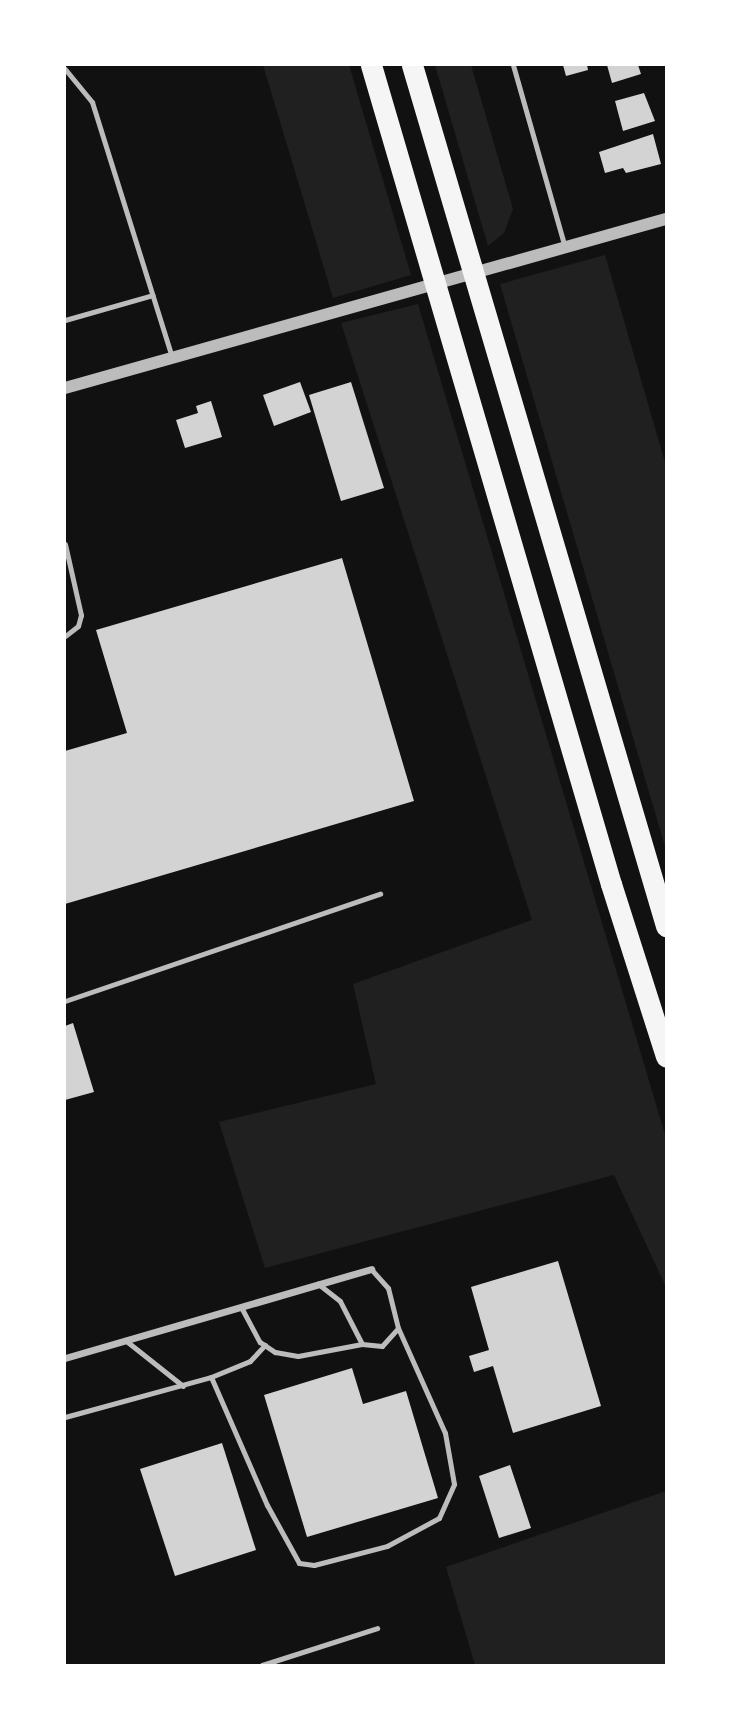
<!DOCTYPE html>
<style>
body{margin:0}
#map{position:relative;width:731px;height:1730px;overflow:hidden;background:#111;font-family:"Source Serif 4",serif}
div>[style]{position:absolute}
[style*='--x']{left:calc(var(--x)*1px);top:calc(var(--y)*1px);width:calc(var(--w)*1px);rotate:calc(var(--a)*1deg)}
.green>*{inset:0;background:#202020}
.building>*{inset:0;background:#d3d3d3}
.service>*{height:5px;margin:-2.5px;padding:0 2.5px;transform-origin:2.5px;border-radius:2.5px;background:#bcbcbc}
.minor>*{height:7px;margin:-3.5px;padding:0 3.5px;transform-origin:3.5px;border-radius:3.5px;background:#bcbcbc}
.tertiary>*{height:12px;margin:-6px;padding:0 6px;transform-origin:6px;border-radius:6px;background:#bcbcbc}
.motorway>*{height:21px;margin:-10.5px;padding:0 10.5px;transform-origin:10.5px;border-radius:10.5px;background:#f5f5f5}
span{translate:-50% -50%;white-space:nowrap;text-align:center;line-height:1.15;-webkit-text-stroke:7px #fff;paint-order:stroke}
.frame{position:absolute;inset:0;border:66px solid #fff;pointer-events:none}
</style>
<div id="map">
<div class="green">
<i style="clip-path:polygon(263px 65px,349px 65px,411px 275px,333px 298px)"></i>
<i style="clip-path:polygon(435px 65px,471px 65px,513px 209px,504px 233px,488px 246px)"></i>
<i style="clip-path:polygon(605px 255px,666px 466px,666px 850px,500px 284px)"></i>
<i style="clip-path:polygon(418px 304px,666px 1138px,666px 1287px,614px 1175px,265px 1268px,219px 1122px,376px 1084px,353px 984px,532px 920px,341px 323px)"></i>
<i style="clip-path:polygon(666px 1491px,666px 1665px,475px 1665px,446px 1567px)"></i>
</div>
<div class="building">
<i style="clip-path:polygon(563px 65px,587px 65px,588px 70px,566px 76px)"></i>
<i style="clip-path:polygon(607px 65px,638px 65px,641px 74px,612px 83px)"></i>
<i style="clip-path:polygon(644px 93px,655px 121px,623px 131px,615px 101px)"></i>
<i style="clip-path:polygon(653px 134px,661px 164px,626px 173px,623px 168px,605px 173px,599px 152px)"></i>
<i style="clip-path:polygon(300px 382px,311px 412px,274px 426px,263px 395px)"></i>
<i style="clip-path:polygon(351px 382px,384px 488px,341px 501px,309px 395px)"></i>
<i style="clip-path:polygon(211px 401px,222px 437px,185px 448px,176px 420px,198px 413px,196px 406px)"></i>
<i style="clip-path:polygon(342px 558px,414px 801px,65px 904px,65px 751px,127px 733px,96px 630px)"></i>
<i style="clip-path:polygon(73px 1023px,94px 1092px,65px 1100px,65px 1026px)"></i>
<i style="clip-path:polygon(558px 1261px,601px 1406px,513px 1433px,493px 1366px,474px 1372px,469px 1356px,489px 1350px,471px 1287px)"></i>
<i style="clip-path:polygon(352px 1368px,363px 1404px,406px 1391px,438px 1498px,307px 1537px,264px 1395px)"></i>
<i style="clip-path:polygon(222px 1443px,256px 1550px,175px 1576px,140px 1469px)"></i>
<i style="clip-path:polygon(510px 1465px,531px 1528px,499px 1538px,479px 1476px)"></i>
</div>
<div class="service">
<i style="--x:513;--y:65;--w:190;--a:74.1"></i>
<i style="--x:65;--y:69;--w:43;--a:50.7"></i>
<i style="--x:92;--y:102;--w:268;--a:72.6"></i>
<i style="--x:65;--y:320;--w:91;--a:-15.9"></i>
<i style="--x:65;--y:544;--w:73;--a:77.3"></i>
<i style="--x:81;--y:615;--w:11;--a:105"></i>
<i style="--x:78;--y:626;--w:16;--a:142"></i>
<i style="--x:65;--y:1001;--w:333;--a:-18.8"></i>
<i style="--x:241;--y:1307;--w:40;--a:62"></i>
<i style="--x:260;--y:1342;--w:18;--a:34"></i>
<i style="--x:275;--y:1352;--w:23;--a:10"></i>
<i style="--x:298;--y:1356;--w:65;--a:-10.6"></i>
<i style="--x:362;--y:1344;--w:48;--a:-117.1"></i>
<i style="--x:340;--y:1301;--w:28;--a:-142"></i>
<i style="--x:125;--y:1340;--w:74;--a:38.4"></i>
<i style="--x:362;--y:1344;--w:20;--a:6"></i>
<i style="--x:382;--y:1346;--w:24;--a:-48"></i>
<i style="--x:398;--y:1328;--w:41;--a:-104"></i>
<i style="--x:388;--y:1288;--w:25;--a:-132"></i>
<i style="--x:211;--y:1377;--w:140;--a:66.4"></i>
<i style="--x:267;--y:1505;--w:66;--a:61.1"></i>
<i style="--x:299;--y:1563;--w:15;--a:8"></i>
<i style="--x:314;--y:1565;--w:75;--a:-14.6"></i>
<i style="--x:387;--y:1546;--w:59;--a:-28.3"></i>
<i style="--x:439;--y:1518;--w:37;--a:-66"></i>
<i style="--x:454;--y:1484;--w:52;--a:-100"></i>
<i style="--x:445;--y:1433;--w:115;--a:-114.1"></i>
<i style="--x:65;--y:1417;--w:151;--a:-15.3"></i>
<i style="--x:211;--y:1377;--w:42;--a:-22.3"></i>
<i style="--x:250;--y:1361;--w:22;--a:-47"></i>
<i style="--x:262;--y:1665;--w:121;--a:-17.8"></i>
</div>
<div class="minor">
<i style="--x:65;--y:1358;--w:319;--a:-16.2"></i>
</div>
<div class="tertiary">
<i style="--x:65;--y:388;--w:624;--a:-15.71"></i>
</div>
<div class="motorway">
<i style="--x:371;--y:65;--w:853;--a:73.67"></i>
<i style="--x:611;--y:884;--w:181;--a:72.3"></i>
<i style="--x:412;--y:65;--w:898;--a:73.56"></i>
</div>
<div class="frame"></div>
</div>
